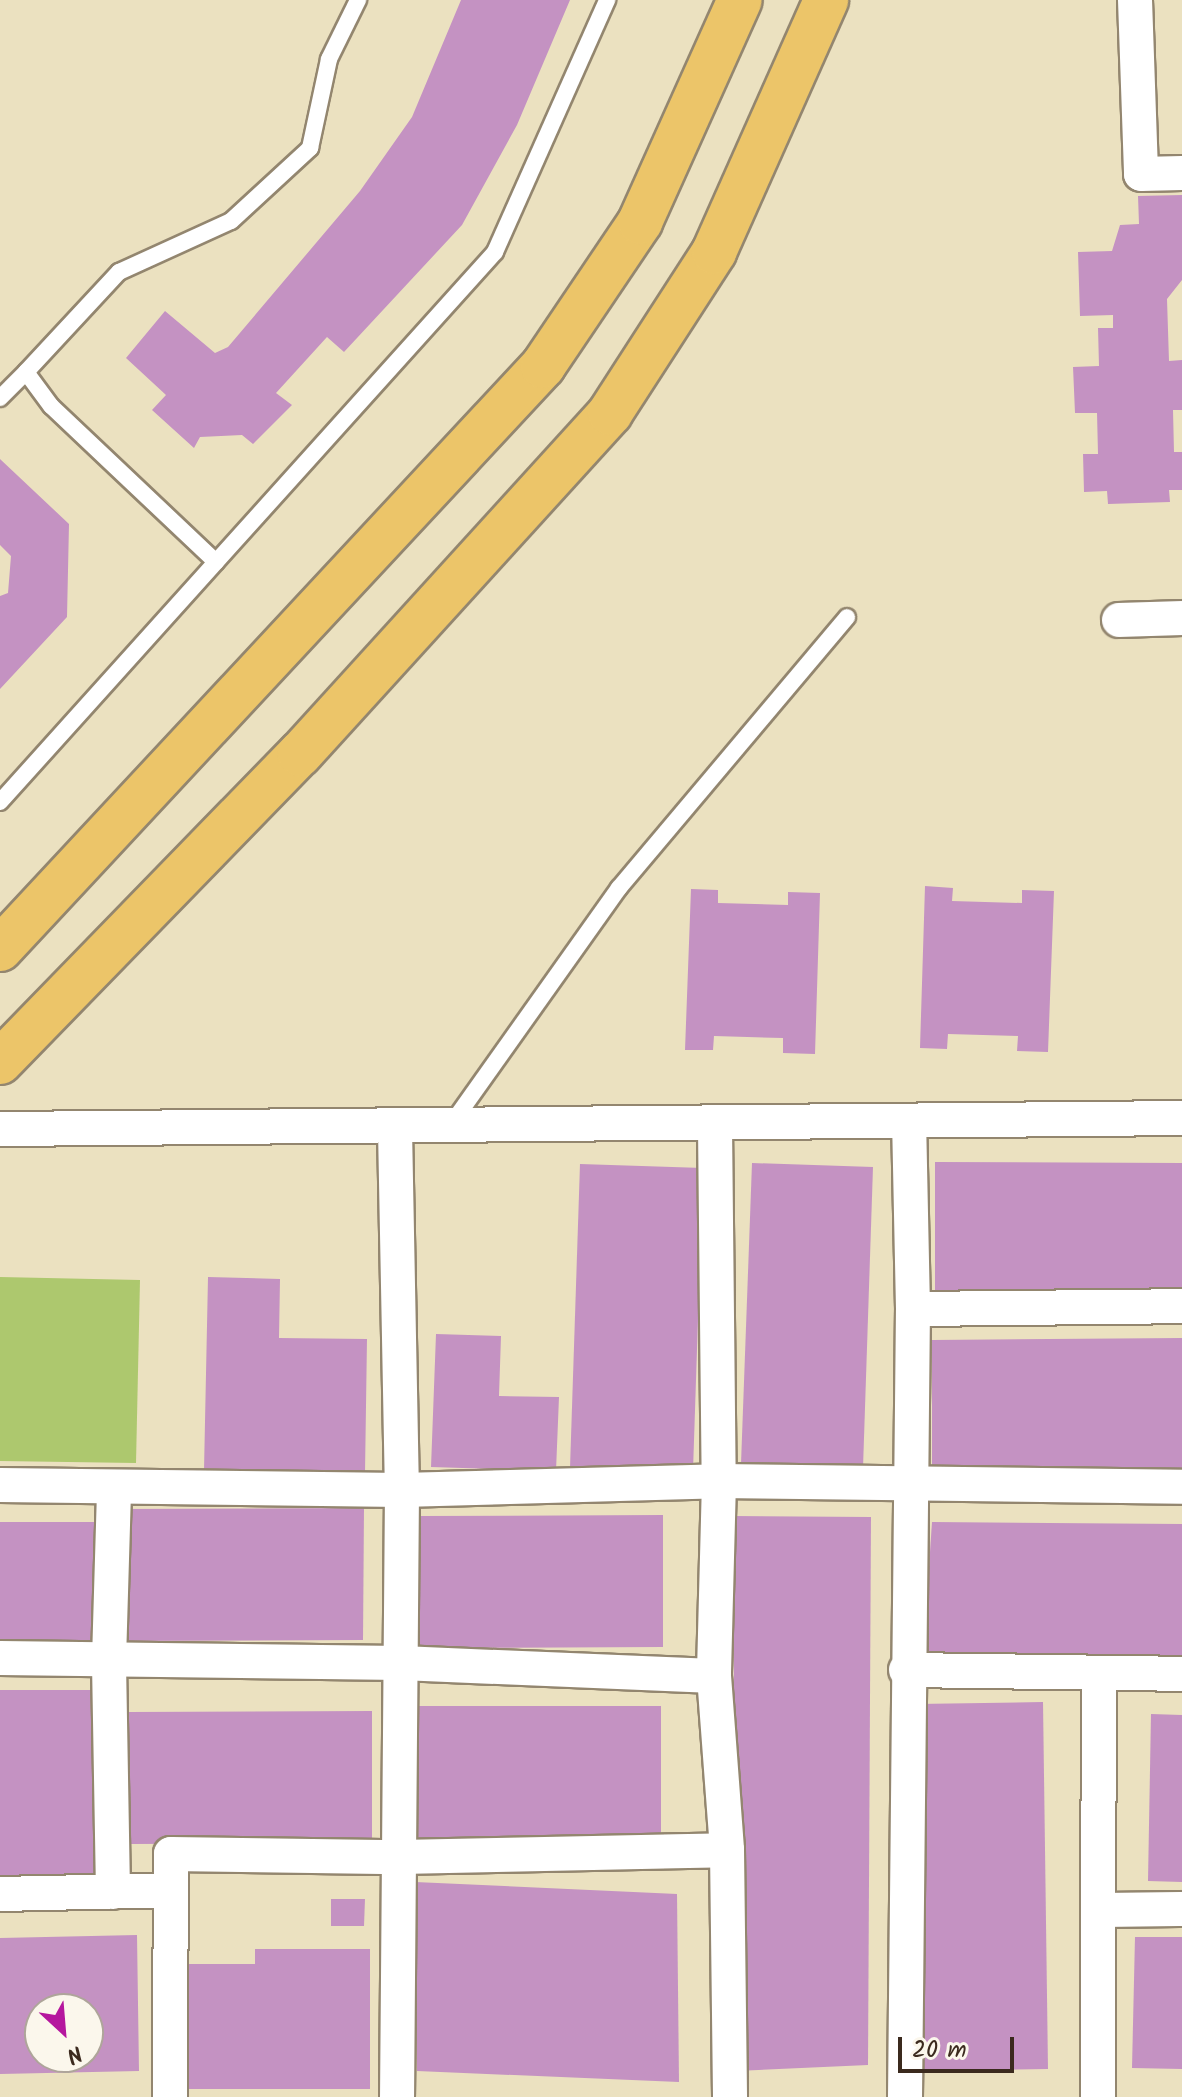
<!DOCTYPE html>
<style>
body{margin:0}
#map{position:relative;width:1182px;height:2097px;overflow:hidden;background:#ebe1c0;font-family:Kalam,sans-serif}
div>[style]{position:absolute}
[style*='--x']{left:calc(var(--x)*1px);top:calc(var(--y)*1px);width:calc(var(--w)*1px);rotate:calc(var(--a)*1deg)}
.green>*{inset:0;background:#adc86e}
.building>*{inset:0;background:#c492c2}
.roads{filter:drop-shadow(2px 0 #93866f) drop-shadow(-2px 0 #93866f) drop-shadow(0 2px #93866f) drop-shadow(0 -2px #93866f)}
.service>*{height:16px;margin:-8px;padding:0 8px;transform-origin:8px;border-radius:8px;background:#fff}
.minor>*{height:34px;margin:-17px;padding:0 17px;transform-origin:17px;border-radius:17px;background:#fff}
.trunk>*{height:44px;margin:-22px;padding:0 22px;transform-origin:22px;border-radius:22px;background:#ecc569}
span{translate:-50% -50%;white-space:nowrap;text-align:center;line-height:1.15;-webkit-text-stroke:7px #fbf7ec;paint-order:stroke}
.north{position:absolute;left:24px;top:1993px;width:80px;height:80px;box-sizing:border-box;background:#fbf7ec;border:2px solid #aea59a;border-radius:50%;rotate:154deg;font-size:22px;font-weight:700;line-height:32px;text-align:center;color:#3b2a1e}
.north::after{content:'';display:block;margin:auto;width:28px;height:36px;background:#b5179e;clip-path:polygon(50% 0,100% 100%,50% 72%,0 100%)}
.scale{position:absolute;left:898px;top:2037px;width:116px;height:36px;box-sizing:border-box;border:4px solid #3b2a1e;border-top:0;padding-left:10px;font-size:24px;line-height:28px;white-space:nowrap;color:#3b2a1e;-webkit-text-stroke:6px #fbf7ec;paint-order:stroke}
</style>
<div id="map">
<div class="green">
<i style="clip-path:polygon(0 1277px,140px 1280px,136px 1463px,0 1461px)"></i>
</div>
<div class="building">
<i style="clip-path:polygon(461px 0,570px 0,517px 125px,462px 225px,344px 352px,327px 337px,276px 393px,292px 405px,253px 444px,242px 435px,200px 437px,194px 448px,152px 410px,166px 395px,126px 358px,165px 311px,215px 353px,228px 347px,360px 191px,412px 117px)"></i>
<i style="clip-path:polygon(1182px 195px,1182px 280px,1167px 299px,1169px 361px,1182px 360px,1182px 410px,1173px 410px,1174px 452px,1182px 452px,1182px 490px,1169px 490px,1170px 502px,1108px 504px,1107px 491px,1084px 492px,1083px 454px,1098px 454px,1097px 413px,1075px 413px,1073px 367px,1099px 366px,1098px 328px,1113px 328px,1113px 315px,1080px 316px,1078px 252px,1112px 251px,1120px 225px,1139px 224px,1138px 196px)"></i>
<i style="clip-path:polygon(0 459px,69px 524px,67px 617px,0 689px,0 596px,8px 593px,11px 556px,0 545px)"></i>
<i style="clip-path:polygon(925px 886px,953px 888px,952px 901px,1022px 903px,1022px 890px,1054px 891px,1048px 1052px,1017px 1051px,1018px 1036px,948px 1034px,947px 1049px,920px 1048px)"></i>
<i style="clip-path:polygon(691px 889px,718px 890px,718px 903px,788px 905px,788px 892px,820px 893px,815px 1054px,783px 1053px,783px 1038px,714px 1036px,713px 1050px,685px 1050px)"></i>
<i style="clip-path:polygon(935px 1162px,1182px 1163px,1182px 1293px,935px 1293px)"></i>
<i style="clip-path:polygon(752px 1163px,873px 1167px,863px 1468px,741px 1464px)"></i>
<i style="clip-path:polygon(580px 1164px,703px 1168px,693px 1471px,570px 1468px)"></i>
<i style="clip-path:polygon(208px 1277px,280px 1279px,279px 1338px,367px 1339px,365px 1473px,204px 1470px)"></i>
<i style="clip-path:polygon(436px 1334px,501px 1336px,499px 1396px,559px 1397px,556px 1471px,431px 1467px)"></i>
<i style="clip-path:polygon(1182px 1338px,1182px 1472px,932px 1474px,932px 1340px)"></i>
<i style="clip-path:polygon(364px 1508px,363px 1640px,120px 1641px,121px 1509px)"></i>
<i style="clip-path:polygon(663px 1515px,663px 1647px,420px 1648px,420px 1516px)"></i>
<i style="clip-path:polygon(733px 1516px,871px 1517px,868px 2065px,736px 2071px)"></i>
<i style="clip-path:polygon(0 1522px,105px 1522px,104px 1642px,0 1642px)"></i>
<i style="clip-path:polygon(932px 1522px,1182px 1524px,1182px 1657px,923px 1656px)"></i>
<i style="clip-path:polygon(0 1690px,100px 1690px,99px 1886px,0 1887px)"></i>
<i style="clip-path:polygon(1043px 1702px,1048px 2069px,921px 2071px,916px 1704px)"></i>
<i style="clip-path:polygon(419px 1706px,661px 1706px,661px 1838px,418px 1838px)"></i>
<i style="clip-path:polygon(372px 1711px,372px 1843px,129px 1844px,129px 1712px)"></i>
<i style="clip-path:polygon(1151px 1714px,1182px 1715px,1182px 1882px,1148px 1881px)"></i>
<i style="clip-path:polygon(415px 1882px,677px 1894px,679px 2082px,417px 2071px)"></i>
<i style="clip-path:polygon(331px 1899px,365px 1899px,364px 1926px,331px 1926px)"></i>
<i style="clip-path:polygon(evenodd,137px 1935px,139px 2071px,0 2074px,0 1938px,137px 1935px,40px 2009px,88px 2009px,88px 2057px,40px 2057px,40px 2009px)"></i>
<i style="clip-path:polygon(1135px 1937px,1182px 1937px,1182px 2069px,1132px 2068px)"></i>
<i style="clip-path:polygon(255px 1949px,370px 1949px,370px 2089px,187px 2089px,187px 1964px,255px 1964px)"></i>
</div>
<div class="roads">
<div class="service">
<i style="--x:0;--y:398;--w:37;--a:-45"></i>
<i style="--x:216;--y:562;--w:227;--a:-136.6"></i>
<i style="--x:51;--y:406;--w:42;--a:-126.3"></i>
<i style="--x:26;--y:372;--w:137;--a:-47.1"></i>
<i style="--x:119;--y:272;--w:123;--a:-24.5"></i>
<i style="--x:231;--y:221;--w:108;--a:-42.7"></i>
<i style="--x:310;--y:148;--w:91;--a:-77.9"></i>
<i style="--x:329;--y:59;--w:66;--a:-63.8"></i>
<i style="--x:0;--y:802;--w:740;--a:-48.01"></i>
<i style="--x:495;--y:252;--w:276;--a:-66"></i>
<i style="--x:452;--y:1123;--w:288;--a:-54.6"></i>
<i style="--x:619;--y:888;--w:354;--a:-49.9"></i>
</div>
<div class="minor">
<i style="--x:1135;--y:0;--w:174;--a:88"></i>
<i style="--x:1141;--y:174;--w:41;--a:-1.4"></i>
<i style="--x:1119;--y:620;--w:63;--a:-1.8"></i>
<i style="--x:715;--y:1126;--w:355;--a:89.4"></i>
<i style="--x:719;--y:1481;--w:195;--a:91.5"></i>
<i style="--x:714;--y:1676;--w:174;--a:85.7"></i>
<i style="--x:727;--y:1850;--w:247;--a:89.3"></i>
<i style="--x:0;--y:1129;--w:1182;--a:-0.53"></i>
<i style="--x:395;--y:1129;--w:361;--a:88.9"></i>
<i style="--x:402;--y:1490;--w:607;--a:90.47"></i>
<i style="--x:913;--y:1309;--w:269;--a:-0.6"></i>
<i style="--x:0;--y:1485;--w:402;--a:0.7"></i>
<i style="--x:402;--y:1490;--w:317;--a:-1.6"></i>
<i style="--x:719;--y:1481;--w:463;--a:0.7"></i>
<i style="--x:0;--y:1658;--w:401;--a:0.7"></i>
<i style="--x:401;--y:1663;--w:313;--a:2.4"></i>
<i style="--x:906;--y:1670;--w:276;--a:0.8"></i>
<i style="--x:113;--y:1892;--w:232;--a:-91"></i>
<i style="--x:109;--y:1660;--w:173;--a:-88.3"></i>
<i style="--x:0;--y:1894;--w:171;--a:-1.3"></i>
<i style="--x:1100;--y:1910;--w:82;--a:-0.7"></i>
<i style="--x:170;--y:2097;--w:243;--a:-89.8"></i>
<i style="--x:171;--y:1854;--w:229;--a:0.8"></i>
<i style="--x:400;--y:1857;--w:327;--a:-1.2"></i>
<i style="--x:905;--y:2097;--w:788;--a:-89.42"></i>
<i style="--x:913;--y:1309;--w:186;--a:-91.2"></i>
<i style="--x:1098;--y:2097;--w:422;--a:-89.9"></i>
</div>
<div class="trunk">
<i style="--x:0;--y:949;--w:797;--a:-47.03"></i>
<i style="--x:543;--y:366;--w:174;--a:-56"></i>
<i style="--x:640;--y:222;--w:243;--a:-65.8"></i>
<i style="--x:0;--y:1062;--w:430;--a:-45.8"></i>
<i style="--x:300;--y:754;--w:461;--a:-47.7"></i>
<i style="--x:610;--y:413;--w:192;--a:-57.1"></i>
<i style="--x:714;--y:252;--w:276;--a:-66"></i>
</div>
</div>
<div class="north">N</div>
<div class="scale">20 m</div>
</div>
